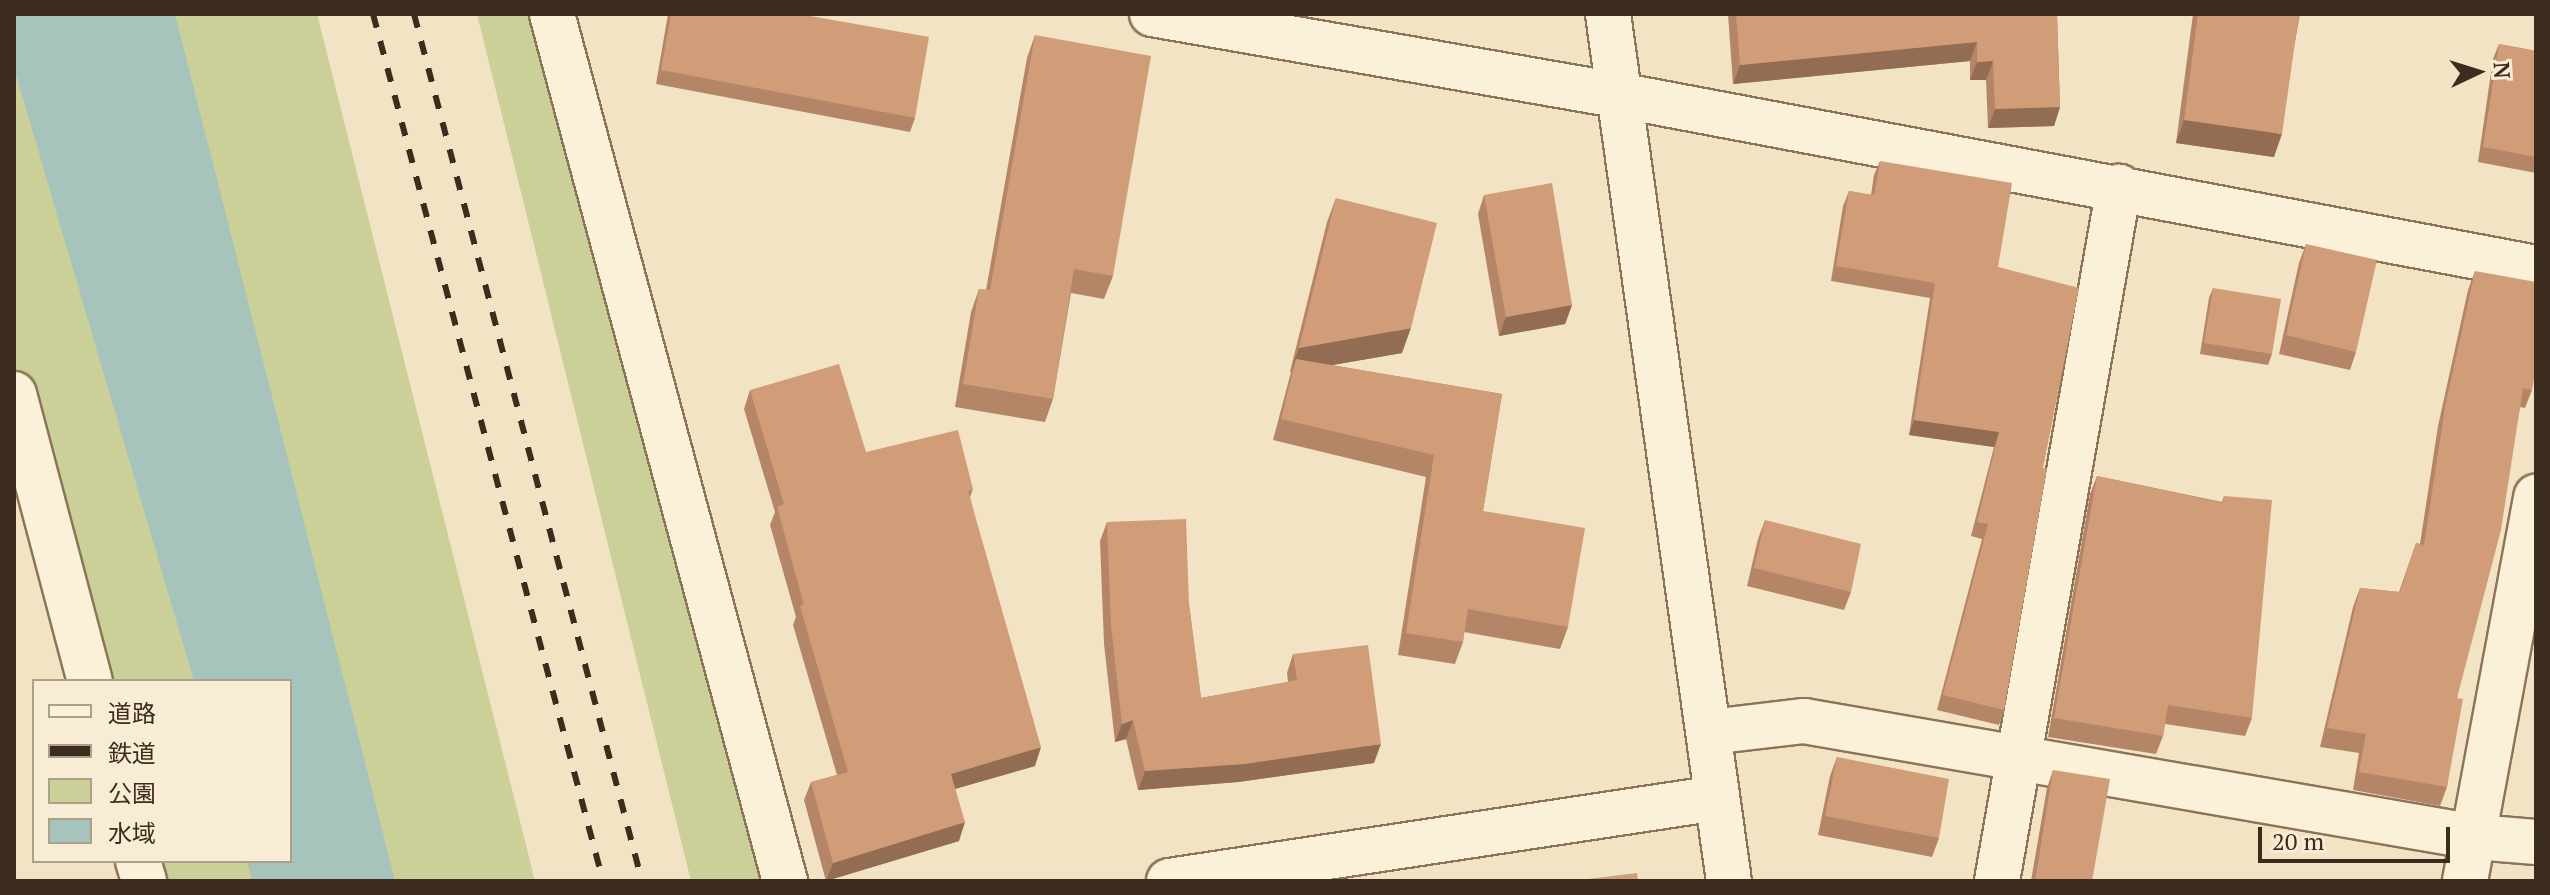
<!DOCTYPE html>
<meta charset="utf-8">
<style>
body{margin:0}
#map{position:relative;width:2550px;height:895px;overflow:hidden;background:#f1e3c4;font-family:"PT Serif","Noto Sans JP",serif}
div>[style]{position:absolute}
[style*='--x']{left:calc(var(--x)*1px);top:calc(var(--y)*1px);width:calc(var(--w)*1px);rotate:calc(var(--a)*1deg)}
.green>*{inset:0;background:#cad097}
.water>*{inset:0;background:#a6c4bb}
.roads{filter:drop-shadow(2px 0 #8d7459) drop-shadow(-2px 0 #8d7459) drop-shadow(0 2px #8d7459) drop-shadow(0 -2px #8d7459)}
.minor>*{height:44px;margin:-22px;padding:0 22px;transform-origin:22px;border-radius:22px;background:#fbf0d8}
.tertiary>*{height:44px;margin:-22px;padding:0 22px;transform-origin:22px;border-radius:22px;background:#fbf0d8}
.rail>*{height:6px;margin-top:-3px;transform-origin:0;background:repeating-linear-gradient(90deg,#3c2c1e 0 14px,transparent 0 28px)}
.wall>*{inset:0;background:#b48667}
.shaded-wall>*{inset:0;background:#926d54}
.building>*{inset:0;background:#d19c78}
span{translate:-50% -50%;white-space:nowrap;text-align:center;line-height:1.15;-webkit-text-stroke:7px #f8edd4;paint-order:stroke}
.frame{position:absolute;inset:0;border:16px solid #3c2c1e;pointer-events:none}
.legend{position:absolute;left:32px;top:679px;width:260px;height:184px;box-sizing:border-box;background:#f8edd4;border:2px solid #ada08b;margin:0;padding:10px 14px;list-style:none;font-size:24px;color:#3c2c1e}
.legend li{display:flex;align-items:center;gap:16px;height:40px}
.legend b{width:40px;border:2px solid #ada08b}
.north{position:absolute;left:2438px;top:32px;width:80px;height:80px;-webkit-text-stroke:6px #f8edd4;paint-order:stroke;rotate:86deg;font-size:22px;font-weight:700;line-height:32px;text-align:center;color:#3c2c1e}
.north::after{content:'';display:block;margin:auto;width:28px;height:36px;background:#3c2c1e;clip-path:polygon(50% 0,100% 100%,50% 72%,0 100%)}
.scale{position:absolute;left:2258px;top:827px;width:192px;height:36px;box-sizing:border-box;border:4px solid #3c2c1e;border-top:0;padding-left:10px;font-size:24px;line-height:28px;white-space:nowrap;color:#3c2c1e;-webkit-text-stroke:6px #f8edd4;paint-order:stroke}
</style>
<div id="map">
<div class="green">
<i style="clip-path:polygon(14px 14px,317px 14px,535px 881px,143px 881px,138px 861px,290px 861px,290px 681px,90px 681px,14px 394px)"></i>
<i style="clip-path:polygon(477px 14px,550px 14px,764px 881px,691px 881px)"></i>
</div>
<div class="water">
<i style="clip-path:polygon(14px 14px,175px 14px,395px 881px,252px 881px,247px 861px,290px 861px,290px 681px,194px 681px,14px 68px)"></i>
</div>
<div class="roads">
<div class="minor">
<i style="--x:552;--y:14;--w:898;--a:74.96"></i>
<i style="--x:1152;--y:14;--w:473;--a:9.9"></i>
<i style="--x:1618;--y:95;--w:934;--a:10.67"></i>
<i style="--x:14;--y:394;--w:297;--a:75.2"></i>
<i style="--x:1710;--y:732;--w:95;--a:-6.7"></i>
<i style="--x:1804;--y:721;--w:681;--a:9.81"></i>
<i style="--x:2475;--y:837;--w:61;--a:4.7"></i>
<i style="--x:138;--y:861;--w:21;--a:73"></i>
<i style="--x:1997;--y:881;--w:705;--a:-80.03"></i>
<i style="--x:2465;--y:881;--w:391;--a:-79.5"></i>
</div>
<div class="tertiary">
<i style="--x:1608;--y:14;--w:875;--a:82.06"></i>
<i style="--x:1169;--y:881;--w:554;--a:-8.61"></i>
</div>
</div>
<div class="rail">
<i style="--x:373;--y:14;--w:897;--a:75.14"></i>
<i style="--x:414;--y:14;--w:896;--a:75.27"></i>
</div>
<div class="wall">
<i style="clip-path:polygon(668px 14px,799px 14px,915px 118px,910px 132px,656px 84px)"></i>
<i style="clip-path:polygon(1728px 14px,2057px 14px,2060px 107px,2054px 126px,1988px 128px,1986px 80px,1970px 80px,1970px 61px,1733px 84px)"></i>
<i style="clip-path:polygon(2193px 14px,2300px 14px,2274px 157px,2176px 143px)"></i>
<i style="clip-path:polygon(1035px 35px,1113px 276px,1104px 299px,1071px 293px,1053px 399px,1045px 422px,955px 407px,971px 312px,979px 289px,986px 290px,1027px 58px)"></i>
<i style="clip-path:polygon(2499px 44px,2536px 51px,2536px 173px,2478px 162px,2493px 59px)"></i>
<i style="clip-path:polygon(1880px 161px,1998px 267px,2043px 468px,2004px 710px,1999px 725px,1937px 710px,1982px 539px,1971px 536px,1994px 447px,1909px 435px,1930px 298px,1831px 281px,1843px 206px,1849px 191px,1871px 195px,1874px 175px)"></i>
<i style="clip-path:polygon(1484px 195px,1572px 305px,1565px 324px,1499px 336px,1478px 214px)"></i>
<i style="clip-path:polygon(1336px 198px,1402px 353px,1331px 365px,1502px 394px,1483px 511px,1568px 627px,1560px 649px,1464px 632px,1463px 642px,1455px 664px,1398px 655px,1426px 477px,1273px 440px,1291px 372px,1290px 372px,1327px 222px)"></i>
<i style="clip-path:polygon(2306px 244px,2356px 352px,2350px 370px,2279px 354px,2299px 263px)"></i>
<i style="clip-path:polygon(2475px 271px,2532px 390px,2525px 408px,2520px 407px,2457px 698px,2447px 787px,2440px 806px,2353px 790px,2359px 753px,2320px 747px,2353px 607px,2360px 588px,2399px 592px,2416px 543px,2420px 544px,2438px 426px,2468px 290px)"></i>
<i style="clip-path:polygon(2213px 288px,2272px 354px,2268px 365px,2200px 354px,2209px 298px)"></i>
<i style="clip-path:polygon(750px 390px,866px 452px,973px 489px,970px 497px,1035px 766px,955px 789px,959px 841px,826px 881px,804px 800px,811px 782px,837px 775px,793px 625px,796px 617px,770px 525px,775px 512px,744px 409px)"></i>
<i style="clip-path:polygon(2097px 476px,2222px 502px,2224px 496px,2252px 718px,2245px 736px,2165px 724px,2163px 736px,2156px 754px,2048px 737px,2090px 494px)"></i>
<i style="clip-path:polygon(1765px 520px,1851px 592px,1844px 610px,1747px 586px,1758px 539px)"></i>
<i style="clip-path:polygon(1107px 522px,1189px 604px,1201px 698px,1288px 682px,1287px 673px,1293px 654px,1374px 763px,1238px 782px,1138px 790px,1126px 739px,1115px 742px,1104px 644px,1100px 541px)"></i>
<i style="clip-path:polygon(1837px 757px,1939px 838px,1932px 857px,1818px 835px,1830px 776px)"></i>
<i style="clip-path:polygon(2053px 770px,2092px 881px,2031px 881px,2047px 788px)"></i>
</div>
<div class="shaded-wall">
<i style="clip-path:polygon(1977px 42px,1970px 61px,1733px 84px,1740px 65px)"></i>
<i style="clip-path:polygon(1993px 61px,1986px 80px,1970px 80px,1977px 62px)"></i>
<i style="clip-path:polygon(2060px 107px,2054px 126px,1988px 128px,1995px 109px)"></i>
<i style="clip-path:polygon(2184px 120px,2282px 134px,2274px 157px,2176px 143px)"></i>
<i style="clip-path:polygon(1572px 305px,1565px 324px,1499px 336px,1506px 317px)"></i>
<i style="clip-path:polygon(1411px 328px,1402px 353px,1293px 372px,1296px 359px,1290px 372px,1299px 348px)"></i>
<i style="clip-path:polygon(1914px 420px,1999px 432px,1994px 447px,1909px 435px)"></i>
<i style="clip-path:polygon(1133px 720px,1126px 739px,1115px 742px,1122px 724px)"></i>
<i style="clip-path:polygon(1381px 744px,1374px 763px,1238px 782px,1138px 790px,1145px 771px)"></i>
<i style="clip-path:polygon(1041px 747px,1035px 766px,944px 792px,951px 774px)"></i>
<i style="clip-path:polygon(965px 822px,959px 841px,826px 881px,833px 863px)"></i>
</div>
<div class="building">
<i style="clip-path:polygon(671px 14px,799px 14px,929px 37px,915px 118px,661px 70px)"></i>
<i style="clip-path:polygon(1736px 14px,2057px 14px,2060px 107px,1995px 109px,1993px 61px,1977px 62px,1977px 42px,1740px 65px)"></i>
<i style="clip-path:polygon(2198px 14px,2299px 14px,2282px 134px,2184px 120px)"></i>
<i style="clip-path:polygon(1035px 35px,1151px 56px,1113px 276px,1074px 269px,1053px 399px,963px 384px,979px 289px,990px 290px)"></i>
<i style="clip-path:polygon(2499px 44px,2536px 51px,2536px 157px,2483px 147px)"></i>
<i style="clip-path:polygon(1880px 161px,2012px 183px,1998px 267px,2079px 288px,2043px 468px,2047px 469px,2004px 710px,1943px 695px,1988px 524px,1977px 522px,1999px 432px,1914px 420px,1935px 283px,1836px 266px,1849px 191px,1874px 195px)"></i>
<i style="clip-path:polygon(1552px 183px,1572px 305px,1506px 317px,1484px 195px)"></i>
<i style="clip-path:polygon(1336px 198px,1437px 223px,1411px 328px,1299px 348px)"></i>
<i style="clip-path:polygon(2306px 244px,2377px 260px,2356px 352px,2286px 335px)"></i>
<i style="clip-path:polygon(2475px 271px,2536px 282px,2536px 368px,2532px 390px,2523px 388px,2501px 530px,2457px 698px,2463px 699px,2447px 787px,2359px 772px,2366px 734px,2327px 728px,2360px 588px,2400px 592px,2416px 543px,2424px 545px,2445px 407px)"></i>
<i style="clip-path:polygon(2213px 288px,2281px 299px,2272px 354px,2204px 343px)"></i>
<i style="clip-path:polygon(1296px 359px,1502px 394px,1483px 511px,1585px 528px,1568px 627px,1468px 609px,1463px 642px,1406px 633px,1434px 455px,1281px 419px)"></i>
<i style="clip-path:polygon(839px 364px,866px 452px,958px 430px,973px 489px,968px 491px,1041px 747px,951px 774px,965px 822px,833px 863px,811px 782px,848px 772px,800px 606px,804px 605px,777px 507px,784px 504px,750px 390px)"></i>
<i style="clip-path:polygon(2097px 476px,2223px 503px,2224px 496px,2272px 500px,2252px 718px,2168px 705px,2163px 736px,2054px 718px)"></i>
<i style="clip-path:polygon(1186px 519px,1189px 604px,1201px 698px,1297px 680px,1293px 654px,1368px 645px,1381px 744px,1245px 764px,1145px 771px,1133px 720px,1122px 724px,1111px 625px,1107px 522px)"></i>
<i style="clip-path:polygon(1765px 520px,1861px 544px,1851px 592px,1754px 568px)"></i>
<i style="clip-path:polygon(1837px 757px,1949px 779px,1939px 838px,1825px 816px)"></i>
<i style="clip-path:polygon(2053px 770px,2110px 779px,2092px 881px,2035px 881px)"></i>
<i style="clip-path:polygon(1637px 873px,1638px 881px,1580px 881px,1580px 880px)"></i>
</div>
<div class="frame"></div>
<ul class="legend">
<li><b style="height:10px;background:#fbf0d8"></b>道路</li>
<li><b style="height:10px;background:#3c2c1e"></b>鉄道</li>
<li><b style="height:22px;background:#cad097"></b>公園</li>
<li><b style="height:22px;background:#a6c4bb"></b>水域</li>
</ul>
<div class="north">N</div>
<div class="scale">20 m</div>
</div>
